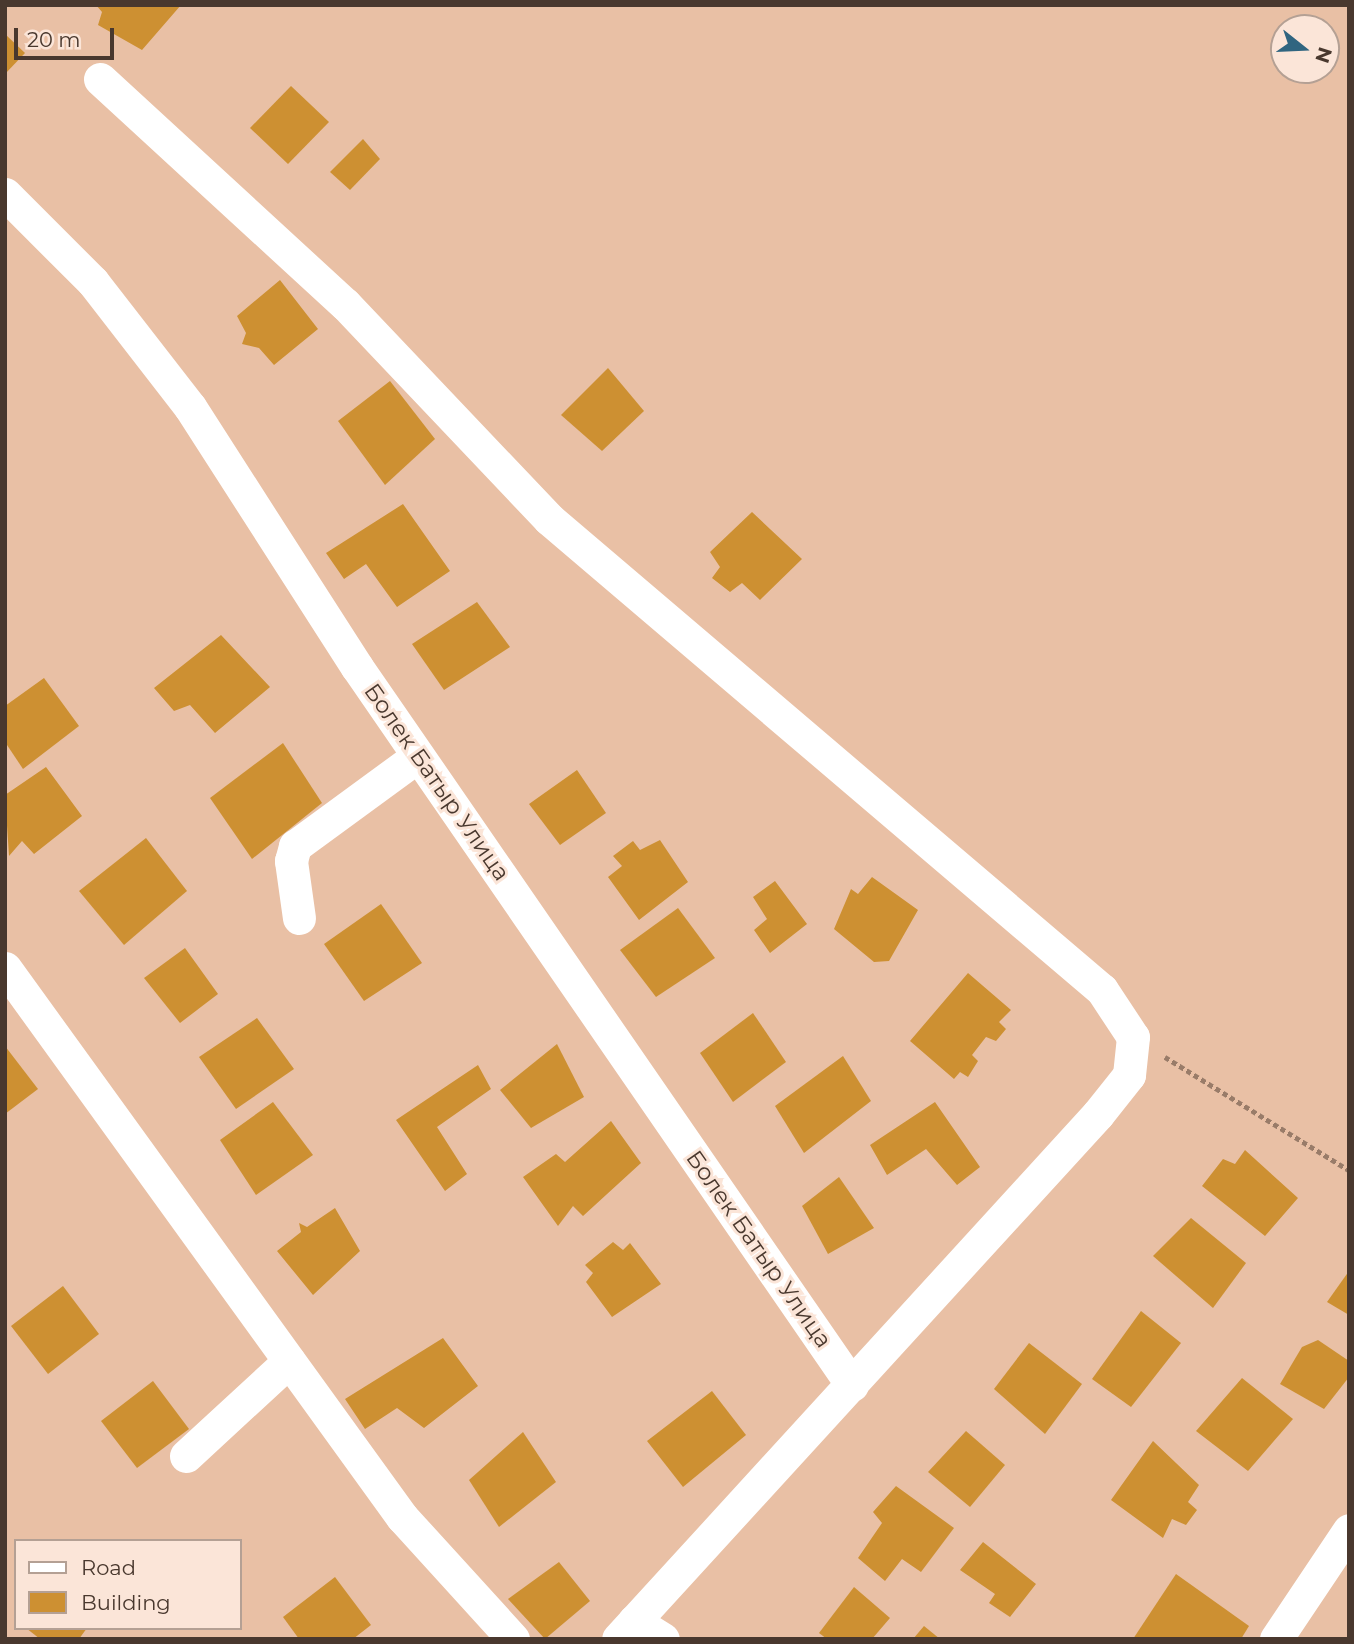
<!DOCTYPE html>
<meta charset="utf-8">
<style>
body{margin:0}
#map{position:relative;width:1354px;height:1644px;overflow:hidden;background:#e9c0a5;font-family:Montserrat,sans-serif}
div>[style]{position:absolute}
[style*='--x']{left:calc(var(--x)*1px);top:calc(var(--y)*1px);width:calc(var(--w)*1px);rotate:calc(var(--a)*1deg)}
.building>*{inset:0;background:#cd9032}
.path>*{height:4.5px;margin-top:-2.25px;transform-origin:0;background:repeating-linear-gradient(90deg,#997c69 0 5px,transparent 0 8.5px)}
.minor>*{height:33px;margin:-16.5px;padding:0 16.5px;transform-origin:16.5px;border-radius:16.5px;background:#fff}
span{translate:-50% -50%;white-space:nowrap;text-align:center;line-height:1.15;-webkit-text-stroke:6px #fbe5d8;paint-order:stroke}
.street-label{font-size:23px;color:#49382e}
.frame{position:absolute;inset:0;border:7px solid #49382e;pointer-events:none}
.legend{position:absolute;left:14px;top:1539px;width:228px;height:91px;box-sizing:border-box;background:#fbe5d8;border:2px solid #b4a094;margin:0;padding:9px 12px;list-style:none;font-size:21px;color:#49382e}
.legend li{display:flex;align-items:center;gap:14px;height:35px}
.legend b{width:35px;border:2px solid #b4a094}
.north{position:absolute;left:1270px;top:14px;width:70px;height:70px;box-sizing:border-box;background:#fbe5d8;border:2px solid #b4a094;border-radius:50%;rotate:108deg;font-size:19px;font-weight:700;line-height:28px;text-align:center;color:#49382e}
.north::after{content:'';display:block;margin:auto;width:24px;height:32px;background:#306580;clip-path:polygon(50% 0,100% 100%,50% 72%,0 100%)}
.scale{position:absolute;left:14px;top:28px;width:100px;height:32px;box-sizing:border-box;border:4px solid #49382e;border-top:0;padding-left:9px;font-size:21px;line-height:24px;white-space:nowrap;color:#49382e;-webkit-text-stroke:5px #fbe5d8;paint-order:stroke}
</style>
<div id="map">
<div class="building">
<i style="clip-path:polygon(96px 5px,181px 5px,142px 50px,98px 25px,102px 12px)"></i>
<i style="clip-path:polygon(5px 34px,25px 53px,5px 74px)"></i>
<i style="clip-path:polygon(291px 86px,329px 122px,288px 164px,250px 128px)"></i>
<i style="clip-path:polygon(363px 139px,380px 159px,350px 190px,330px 172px)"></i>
<i style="clip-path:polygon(280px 280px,318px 329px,274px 365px,259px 348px,242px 344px,246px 333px,237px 316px)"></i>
<i style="clip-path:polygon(608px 368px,644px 411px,602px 451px,561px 415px)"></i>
<i style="clip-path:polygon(390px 381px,435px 439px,385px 485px,338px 421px)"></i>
<i style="clip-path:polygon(403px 504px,450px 571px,397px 607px,366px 564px,344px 579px,326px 553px)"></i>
<i style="clip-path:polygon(752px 512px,802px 559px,760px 600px,742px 583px,730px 592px,712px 578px,720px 567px,710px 552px)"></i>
<i style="clip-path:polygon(477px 602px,510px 647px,444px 690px,412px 644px)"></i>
<i style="clip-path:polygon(221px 635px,270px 687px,215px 733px,190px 705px,174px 711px,154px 688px)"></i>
<i style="clip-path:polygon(44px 678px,79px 726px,23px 769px,5px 742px,5px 706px)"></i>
<i style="clip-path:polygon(283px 743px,322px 803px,252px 859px,210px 798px)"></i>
<i style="clip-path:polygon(46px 767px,82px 816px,34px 854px,22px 841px,9px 856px,5px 795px)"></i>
<i style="clip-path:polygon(577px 770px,606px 813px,560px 845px,529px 804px)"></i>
<i style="clip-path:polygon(146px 838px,187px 891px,124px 945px,79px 891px)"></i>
<i style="clip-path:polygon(660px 840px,688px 882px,639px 920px,608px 877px,622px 866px,613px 856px,633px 841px,640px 850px)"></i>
<i style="clip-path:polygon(872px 877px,918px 910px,889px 961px,874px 962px,834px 929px,851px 889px,858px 894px)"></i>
<i style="clip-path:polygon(775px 881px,807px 924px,770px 953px,754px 930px,767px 919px,753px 897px)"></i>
<i style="clip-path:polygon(381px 904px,422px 963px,364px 1001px,324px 944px)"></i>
<i style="clip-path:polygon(678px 908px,715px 958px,656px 997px,620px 950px)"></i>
<i style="clip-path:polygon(185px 948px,218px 994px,180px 1023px,144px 978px)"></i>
<i style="clip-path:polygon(968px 973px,1011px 1010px,999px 1022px,1006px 1029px,996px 1041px,986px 1037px,972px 1055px,978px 1061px,968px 1077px,960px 1072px,954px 1079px,910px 1041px)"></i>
<i style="clip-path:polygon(753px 1013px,786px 1062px,733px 1102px,700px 1053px)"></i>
<i style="clip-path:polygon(257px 1018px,294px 1069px,236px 1109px,199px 1057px)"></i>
<i style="clip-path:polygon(557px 1044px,584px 1097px,531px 1128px,500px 1090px)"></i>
<i style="clip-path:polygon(5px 1046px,38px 1089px,5px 1114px)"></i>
<i style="clip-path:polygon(843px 1056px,871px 1101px,804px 1153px,775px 1106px)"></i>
<i style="clip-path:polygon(478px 1065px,491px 1089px,437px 1127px,467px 1174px,445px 1191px,396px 1120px)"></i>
<i style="clip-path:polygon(273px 1102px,313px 1155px,256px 1195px,220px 1140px)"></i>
<i style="clip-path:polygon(935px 1102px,980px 1167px,957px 1185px,926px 1149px,887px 1175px,870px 1145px)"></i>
<i style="clip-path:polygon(611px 1121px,641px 1163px,583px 1216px,573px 1206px,558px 1226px,523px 1177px,556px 1154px,565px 1162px)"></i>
<i style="clip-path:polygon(1245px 1150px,1298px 1198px,1265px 1236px,1202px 1186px,1223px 1159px,1235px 1164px)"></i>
<i style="clip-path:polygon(839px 1177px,874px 1228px,828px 1254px,802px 1206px)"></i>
<i style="clip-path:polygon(335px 1208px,360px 1251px,313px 1295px,277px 1251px,301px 1232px,299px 1223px,307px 1227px)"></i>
<i style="clip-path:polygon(1191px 1218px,1246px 1263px,1213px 1308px,1153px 1256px)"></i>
<i style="clip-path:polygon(613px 1242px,623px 1250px,630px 1243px,661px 1284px,612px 1317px,586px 1282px,593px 1273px,585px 1265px)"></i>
<i style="clip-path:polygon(1349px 1271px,1349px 1315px,1327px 1302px)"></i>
<i style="clip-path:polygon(63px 1286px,99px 1334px,48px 1374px,11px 1326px)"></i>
<i style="clip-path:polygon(1141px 1311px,1181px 1343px,1131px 1407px,1092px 1379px)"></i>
<i style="clip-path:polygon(443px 1338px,478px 1386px,424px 1428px,397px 1408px,365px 1429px,345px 1399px)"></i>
<i style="clip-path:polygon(1318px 1340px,1349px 1361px,1349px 1377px,1324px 1409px,1280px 1384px,1302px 1347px)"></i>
<i style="clip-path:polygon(1029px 1343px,1082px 1384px,1045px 1434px,994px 1389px)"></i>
<i style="clip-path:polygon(1242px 1378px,1293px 1419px,1248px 1471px,1196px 1431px)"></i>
<i style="clip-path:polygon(153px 1381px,189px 1429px,137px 1468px,101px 1421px)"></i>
<i style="clip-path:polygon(712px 1391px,746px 1435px,683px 1487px,647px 1441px)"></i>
<i style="clip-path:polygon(966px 1431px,1005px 1465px,970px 1507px,928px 1472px)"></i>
<i style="clip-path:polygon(523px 1432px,556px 1482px,499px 1527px,469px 1480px)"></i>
<i style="clip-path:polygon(1153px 1441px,1199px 1485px,1188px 1502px,1197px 1510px,1186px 1525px,1172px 1519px,1163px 1538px,1111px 1500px)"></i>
<i style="clip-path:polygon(896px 1486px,954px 1528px,921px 1572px,902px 1559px,885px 1581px,858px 1558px,882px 1523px,873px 1512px)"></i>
<i style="clip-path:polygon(983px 1542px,1036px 1584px,1010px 1617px,989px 1603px,995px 1594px,960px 1570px)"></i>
<i style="clip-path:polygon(559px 1562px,590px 1601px,545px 1639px,508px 1599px)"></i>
<i style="clip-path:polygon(1176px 1574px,1249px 1626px,1241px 1639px,1133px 1639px)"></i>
<i style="clip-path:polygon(335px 1577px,371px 1625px,353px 1639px,299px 1639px,283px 1617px)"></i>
<i style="clip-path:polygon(854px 1587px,890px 1618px,872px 1639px,827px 1639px,819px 1633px)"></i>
<i style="clip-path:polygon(924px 1626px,940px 1639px,913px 1639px)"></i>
<i style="clip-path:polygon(26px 1628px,87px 1628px,79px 1639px,40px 1639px)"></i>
</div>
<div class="path">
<i style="--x:1165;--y:1057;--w:216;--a:31.6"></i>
</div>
<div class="minor">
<i style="--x:100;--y:79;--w:333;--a:42.6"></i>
<i style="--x:345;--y:304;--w:296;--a:46.5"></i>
<i style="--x:549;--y:519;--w:726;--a:40.42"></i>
<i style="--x:1102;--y:990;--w:56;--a:56.6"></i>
<i style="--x:1133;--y:1037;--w:38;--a:96"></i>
<i style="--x:1129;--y:1075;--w:50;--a:128.5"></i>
<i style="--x:1098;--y:1114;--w:711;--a:132.44"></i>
<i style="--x:5;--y:194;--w:124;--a:45"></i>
<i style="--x:93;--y:282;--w:158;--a:52.2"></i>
<i style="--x:190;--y:407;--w:309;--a:57.3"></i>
<i style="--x:357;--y:667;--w:872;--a:55.42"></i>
<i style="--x:299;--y:918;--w:58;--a:-98"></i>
<i style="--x:291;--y:861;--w:16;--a:-75"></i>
<i style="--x:295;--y:846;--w:152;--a:-36.2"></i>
<i style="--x:5;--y:968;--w:678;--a:54.13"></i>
<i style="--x:402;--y:1517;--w:165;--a:47.7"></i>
<i style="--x:186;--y:1456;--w:140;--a:-42.7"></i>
<i style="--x:634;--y:1621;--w:34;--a:32"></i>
<i style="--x:1276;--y:1639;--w:131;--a:-56.2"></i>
</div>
<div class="street-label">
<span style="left:437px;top:782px;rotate:55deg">Болек Батыр Улица</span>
<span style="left:759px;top:1249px;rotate:55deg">Болек Батыр Улица</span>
</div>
<div class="frame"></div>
<ul class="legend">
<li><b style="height:9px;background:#fff"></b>Road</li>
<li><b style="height:19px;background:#cd9032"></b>Building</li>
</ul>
<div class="north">N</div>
<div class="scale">20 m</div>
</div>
